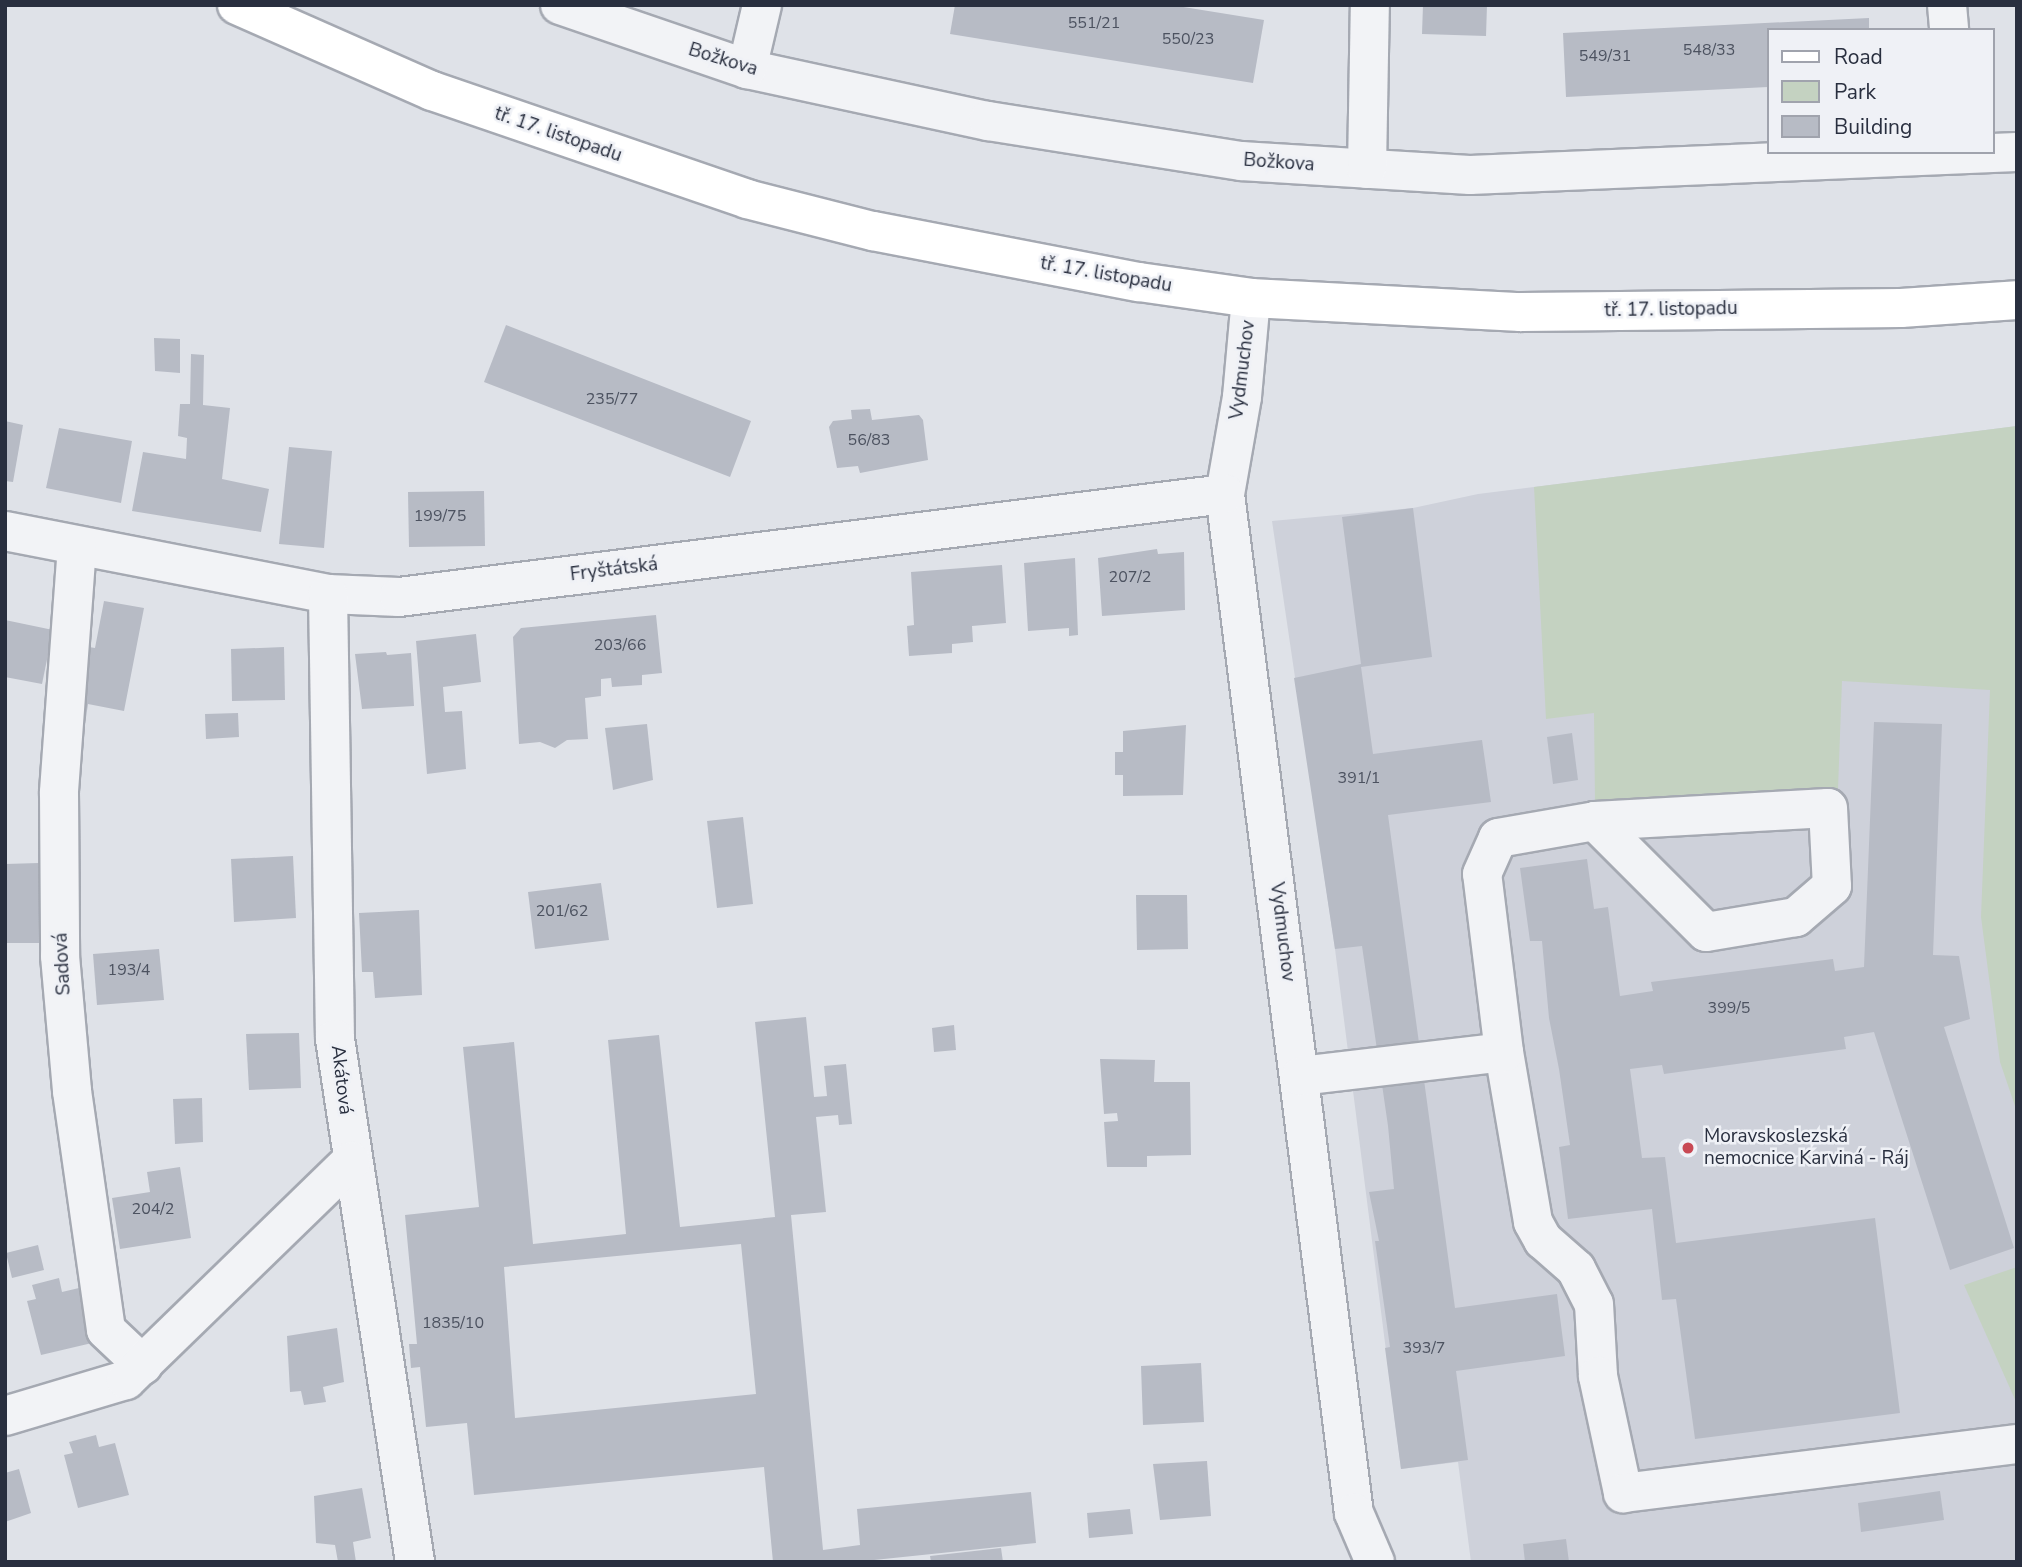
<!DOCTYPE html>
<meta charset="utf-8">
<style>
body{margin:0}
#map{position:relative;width:2022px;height:1567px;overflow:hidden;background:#dfe2e8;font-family:"Nunito Sans",sans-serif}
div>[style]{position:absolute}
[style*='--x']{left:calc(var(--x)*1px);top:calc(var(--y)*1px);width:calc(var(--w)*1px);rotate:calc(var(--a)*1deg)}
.built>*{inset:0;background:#ced1da}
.green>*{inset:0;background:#c4d2c1}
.building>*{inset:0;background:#b7bbc5}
.roads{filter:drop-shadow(2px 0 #a5a9b2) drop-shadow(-2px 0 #a5a9b2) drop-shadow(0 2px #a5a9b2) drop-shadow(0 -2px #a5a9b2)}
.minor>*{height:38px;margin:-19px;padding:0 19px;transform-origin:19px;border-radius:19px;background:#f2f3f6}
.major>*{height:38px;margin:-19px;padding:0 19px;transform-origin:19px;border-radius:19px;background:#fff}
.dots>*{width:19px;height:19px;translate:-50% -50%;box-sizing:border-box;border:4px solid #eff1f6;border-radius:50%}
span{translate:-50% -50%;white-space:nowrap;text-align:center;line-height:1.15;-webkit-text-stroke:5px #eff1f6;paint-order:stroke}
.number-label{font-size:16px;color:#4c5260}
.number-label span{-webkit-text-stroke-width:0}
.street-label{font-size:19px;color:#292f3f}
.poi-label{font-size:19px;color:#292f3f}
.left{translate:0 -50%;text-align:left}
.frame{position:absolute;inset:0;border:7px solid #292f3f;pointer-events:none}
.legend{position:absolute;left:1767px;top:28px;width:228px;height:126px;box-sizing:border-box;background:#eff1f6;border:2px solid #a0a3ad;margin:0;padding:9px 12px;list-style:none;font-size:21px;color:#292f3f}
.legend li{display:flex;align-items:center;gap:14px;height:35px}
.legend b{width:35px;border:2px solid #a0a3ad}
</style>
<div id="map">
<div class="built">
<i style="clip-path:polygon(2017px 426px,2017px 1562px,1471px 1562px,1458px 1462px,1401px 1469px,1335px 949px,1272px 521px,1413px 508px,1478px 494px)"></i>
</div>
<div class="green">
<i style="clip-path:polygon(2017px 426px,2017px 1112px,2000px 1062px,1981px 917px,1990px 690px,1842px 681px,1838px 789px,1595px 802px,1594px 713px,1546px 719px,1534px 487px)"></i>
<i style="clip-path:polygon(2017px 1267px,2017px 1404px,1964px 1285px)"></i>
</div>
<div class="building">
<i style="clip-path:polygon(955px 5px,1171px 5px,1264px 20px,1253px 83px,950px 34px)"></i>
<i style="clip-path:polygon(1423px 5px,1487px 5px,1486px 36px,1422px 34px)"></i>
<i style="clip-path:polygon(1869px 18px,1869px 30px,1768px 30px,1768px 87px,1566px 97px,1563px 33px)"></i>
<i style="clip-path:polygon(506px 325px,751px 421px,730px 477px,484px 382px)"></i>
<i style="clip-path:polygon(154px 338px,180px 339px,180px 373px,155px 371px)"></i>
<i style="clip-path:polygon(191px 354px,204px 355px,203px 405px,230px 408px,222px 479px,269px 489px,261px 532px,132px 511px,143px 452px,186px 459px,187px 438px,178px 436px,180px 404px,190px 404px)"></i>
<i style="clip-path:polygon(870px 409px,872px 420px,919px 415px,923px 420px,928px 460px,860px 473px,858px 466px,837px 468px,829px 427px,833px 421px,852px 419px,851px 410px)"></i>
<i style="clip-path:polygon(5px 421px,23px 425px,13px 482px,5px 481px)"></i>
<i style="clip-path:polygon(59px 428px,132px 441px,121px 503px,46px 488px)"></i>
<i style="clip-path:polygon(289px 447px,332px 451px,324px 548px,279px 544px)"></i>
<i style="clip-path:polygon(484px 491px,485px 546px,409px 547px,408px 492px)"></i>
<i style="clip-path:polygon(1413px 508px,1432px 657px,1361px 667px,1373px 754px,1482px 740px,1491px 802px,1388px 815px,1455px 1308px,1557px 1294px,1565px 1356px,1456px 1371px,1468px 1460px,1401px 1469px,1385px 1348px,1390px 1347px,1375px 1241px,1379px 1241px,1369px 1192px,1394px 1189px,1388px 1126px,1362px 946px,1335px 949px,1294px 678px,1361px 664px,1342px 517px)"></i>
<i style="clip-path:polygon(1157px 549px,1158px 554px,1184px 552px,1185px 610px,1102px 616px,1098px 558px)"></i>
<i style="clip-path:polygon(1075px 558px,1078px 635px,1069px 636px,1069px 628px,1028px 631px,1024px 563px)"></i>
<i style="clip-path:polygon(1002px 565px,1006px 623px,972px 626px,973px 642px,952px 644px,952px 653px,909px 656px,907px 626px,914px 625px,911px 572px)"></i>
<i style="clip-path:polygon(104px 601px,144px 608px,124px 711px,88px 704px,84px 731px,72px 729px,77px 645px,95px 648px)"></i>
<i style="clip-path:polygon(656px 615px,662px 673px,642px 675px,642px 685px,612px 687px,611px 678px,601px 679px,601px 696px,585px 698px,588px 739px,567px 740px,555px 748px,540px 742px,519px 744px,513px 637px,521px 628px)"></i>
<i style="clip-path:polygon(5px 620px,53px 630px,42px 684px,5px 677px)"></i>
<i style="clip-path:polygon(476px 634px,481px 682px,443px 687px,445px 712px,462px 711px,466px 769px,427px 774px,416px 641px)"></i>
<i style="clip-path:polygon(284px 647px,285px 700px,232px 701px,231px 649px)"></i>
<i style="clip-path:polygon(386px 652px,387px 655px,411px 653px,414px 706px,362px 709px,355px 654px)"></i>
<i style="clip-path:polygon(238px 713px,239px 737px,206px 739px,205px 714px)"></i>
<i style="clip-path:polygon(1874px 722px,1942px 724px,1933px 955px,1959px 956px,1970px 1019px,1944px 1027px,2014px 1248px,1950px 1270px,1874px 1032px,1844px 1037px,1846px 1049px,1664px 1074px,1662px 1065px,1630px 1069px,1642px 1158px,1665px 1157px,1676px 1243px,1875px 1218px,1900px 1413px,1695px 1439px,1676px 1299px,1662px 1300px,1652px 1209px,1568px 1219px,1559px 1147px,1570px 1145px,1559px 1069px,1549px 1018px,1542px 941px,1530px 941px,1520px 868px,1587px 859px,1594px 909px,1608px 907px,1620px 996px,1653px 991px,1651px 982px,1833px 959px,1835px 971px,1864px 967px)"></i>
<i style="clip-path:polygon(647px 724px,653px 780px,613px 790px,605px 728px)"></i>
<i style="clip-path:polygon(1186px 725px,1183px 795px,1123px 796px,1123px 775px,1115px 775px,1115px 752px,1123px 752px,1123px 731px)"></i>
<i style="clip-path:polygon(1572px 733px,1578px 780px,1553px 784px,1547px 737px)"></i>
<i style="clip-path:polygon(743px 817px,753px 904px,717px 908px,707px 821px)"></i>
<i style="clip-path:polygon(293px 856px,296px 918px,234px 922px,231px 859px)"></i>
<i style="clip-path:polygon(39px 863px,39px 943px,5px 943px,5px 864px)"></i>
<i style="clip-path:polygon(601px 883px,609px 940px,535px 949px,528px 892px)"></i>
<i style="clip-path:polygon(1136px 895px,1187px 895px,1188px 949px,1137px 950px)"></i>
<i style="clip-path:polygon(419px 910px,422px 995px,375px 998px,373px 972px,362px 972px,359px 913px)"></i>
<i style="clip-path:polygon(159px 949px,164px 1000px,97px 1005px,93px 954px)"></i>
<i style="clip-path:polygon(evenodd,806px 1017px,814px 1097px,827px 1096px,824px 1066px,846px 1064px,852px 1124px,839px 1125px,838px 1115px,816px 1117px,826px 1212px,791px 1215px,823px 1550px,860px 1545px,857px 1509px,1031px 1492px,1036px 1543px,855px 1562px,773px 1562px,764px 1467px,474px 1495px,467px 1423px,426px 1427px,420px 1367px,411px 1368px,409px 1344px,417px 1344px,405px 1215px,479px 1207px,463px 1047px,514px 1042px,533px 1244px,626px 1234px,608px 1040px,659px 1035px,680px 1227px,775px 1217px,755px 1022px,806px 1017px,741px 1244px,756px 1394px,515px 1418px,504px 1267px,741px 1244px)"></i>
<i style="clip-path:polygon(954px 1025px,956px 1050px,934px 1052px,932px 1028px)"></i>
<i style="clip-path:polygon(299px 1033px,301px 1088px,249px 1090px,246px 1034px)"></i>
<i style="clip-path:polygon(1100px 1059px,1155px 1060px,1154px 1082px,1190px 1082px,1191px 1155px,1147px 1156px,1147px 1167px,1107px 1167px,1104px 1122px,1118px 1121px,1117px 1113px,1104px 1114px)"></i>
<i style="clip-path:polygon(202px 1098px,203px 1142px,175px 1144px,173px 1099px)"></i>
<i style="clip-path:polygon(180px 1167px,191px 1238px,120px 1249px,112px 1198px,150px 1192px,147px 1172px)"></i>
<i style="clip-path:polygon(38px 1245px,44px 1270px,12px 1278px,6px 1253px)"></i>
<i style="clip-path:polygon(59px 1278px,62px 1292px,79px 1288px,92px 1343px,41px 1355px,27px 1301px,36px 1299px,32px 1285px)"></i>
<i style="clip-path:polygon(337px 1328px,344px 1382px,323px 1387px,326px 1402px,304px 1405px,301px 1391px,290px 1392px,287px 1336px)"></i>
<i style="clip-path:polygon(1201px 1363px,1204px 1422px,1143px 1425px,1141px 1366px)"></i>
<i style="clip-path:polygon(96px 1435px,99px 1447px,115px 1443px,129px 1495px,78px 1508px,64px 1455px,73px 1453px,69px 1442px)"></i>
<i style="clip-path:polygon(1207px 1461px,1211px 1516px,1160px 1520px,1153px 1464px)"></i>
<i style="clip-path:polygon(19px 1469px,31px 1513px,5px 1522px,5px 1473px)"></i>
<i style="clip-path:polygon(362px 1488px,371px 1538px,353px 1542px,356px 1562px,338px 1562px,335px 1545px,316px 1543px,314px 1496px)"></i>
<i style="clip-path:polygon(1940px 1491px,1944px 1520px,1861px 1532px,1858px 1503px)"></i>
<i style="clip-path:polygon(1130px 1509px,1133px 1534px,1089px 1538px,1087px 1513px)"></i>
<i style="clip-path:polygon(1566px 1539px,1569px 1562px,1525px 1562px,1523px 1544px)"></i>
<i style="clip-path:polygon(1001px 1548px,1003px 1562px,931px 1562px,930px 1556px)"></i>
</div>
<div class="roads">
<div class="minor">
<i style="--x:560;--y:5;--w:198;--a:18.9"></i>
<i style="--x:747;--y:69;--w:247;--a:12.2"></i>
<i style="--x:988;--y:121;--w:256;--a:9"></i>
<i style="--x:1241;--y:161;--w:229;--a:3.5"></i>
<i style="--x:1470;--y:175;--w:547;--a:-2.41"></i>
<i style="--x:1947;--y:5;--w:25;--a:85"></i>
<i style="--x:747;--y:69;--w:66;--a:-76.8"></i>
<i style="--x:1367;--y:169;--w:164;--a:-89"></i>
<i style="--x:1251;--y:298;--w:99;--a:95.2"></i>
<i style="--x:1242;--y:397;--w:98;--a:99.9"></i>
<i style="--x:1225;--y:494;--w:1027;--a:82.79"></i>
<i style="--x:1354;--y:1513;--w:53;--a:66.8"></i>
<i style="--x:5;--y:531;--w:329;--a:11"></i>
<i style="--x:328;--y:594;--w:71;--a:2.4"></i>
<i style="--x:399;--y:597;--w:832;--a:-7.11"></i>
<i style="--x:77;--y:546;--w:248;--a:94.2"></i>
<i style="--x:59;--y:793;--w:163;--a:89.6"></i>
<i style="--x:60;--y:956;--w:136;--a:84.9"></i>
<i style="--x:72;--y:1091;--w:241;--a:81.9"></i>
<i style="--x:106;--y:1330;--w:51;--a:43.4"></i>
<i style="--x:328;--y:594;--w:445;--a:89.1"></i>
<i style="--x:335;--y:1039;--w:529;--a:81.3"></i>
<i style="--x:1504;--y:1052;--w:172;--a:80.3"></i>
<i style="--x:1533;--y:1222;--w:21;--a:61"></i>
<i style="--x:1543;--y:1240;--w:44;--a:41.3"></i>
<i style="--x:1576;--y:1269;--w:39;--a:63"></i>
<i style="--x:1594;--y:1304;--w:72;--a:86.8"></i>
<i style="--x:1598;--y:1376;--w:120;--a:77.9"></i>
<i style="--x:1623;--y:1493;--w:397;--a:-7.1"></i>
<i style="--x:1301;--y:1076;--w:204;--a:-6.7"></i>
<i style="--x:1504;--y:1052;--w:179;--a:-97"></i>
<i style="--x:1482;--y:874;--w:39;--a:-66"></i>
<i style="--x:1498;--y:838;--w:98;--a:-9.9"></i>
<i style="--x:1595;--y:821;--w:233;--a:-3.2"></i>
<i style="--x:1828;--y:808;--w:78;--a:87.1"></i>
<i style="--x:1832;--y:886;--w:48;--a:139.3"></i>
<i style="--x:1796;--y:917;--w:91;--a:170.5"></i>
<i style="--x:1706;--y:932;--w:157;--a:-135"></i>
<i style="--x:5;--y:1416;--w:126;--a:-16.6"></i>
<i style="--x:126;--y:1380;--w:314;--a:-44.2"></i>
</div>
<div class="major">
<i style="--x:237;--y:5;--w:213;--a:23.8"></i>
<i style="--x:432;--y:91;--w:333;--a:18.9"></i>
<i style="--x:747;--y:199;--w:130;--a:14.3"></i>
<i style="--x:873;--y:231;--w:271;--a:10.9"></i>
<i style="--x:1139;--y:282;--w:113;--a:8.1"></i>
<i style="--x:1251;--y:298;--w:270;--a:3"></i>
<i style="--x:1521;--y:312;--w:380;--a:-0.6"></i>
<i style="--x:1901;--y:308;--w:116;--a:-3.9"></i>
</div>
</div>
<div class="dots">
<i style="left:1688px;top:1148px;background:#c84954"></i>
</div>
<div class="number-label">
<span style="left:1094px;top:23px">551/21</span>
<span style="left:1188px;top:39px">550/23</span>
<span style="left:1709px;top:50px">548/33</span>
<span style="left:1605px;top:56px">549/31</span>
<span style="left:612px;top:399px">235/77</span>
<span style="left:869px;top:440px">56/83</span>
<span style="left:440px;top:516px">199/75</span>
<span style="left:1130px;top:577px">207/2</span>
<span style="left:620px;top:645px">203/66</span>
<span style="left:1359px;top:778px">391/1</span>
<span style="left:562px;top:911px">201/62</span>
<span style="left:129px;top:970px">193/4</span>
<span style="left:1729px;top:1008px">399/5</span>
<span style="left:153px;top:1209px">204/2</span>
<span style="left:453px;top:1323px">1835/10</span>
<span style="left:1424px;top:1348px">393/7</span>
</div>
<div class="street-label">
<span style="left:723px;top:60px;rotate:17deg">Božkova</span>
<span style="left:558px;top:135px;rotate:19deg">tř. 17. listopadu</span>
<span style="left:1279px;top:163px;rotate:4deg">Božkova</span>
<span style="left:1106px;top:275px;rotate:10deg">tř. 17. listopadu</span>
<span style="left:1671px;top:310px;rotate:-1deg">tř. 17. listopadu</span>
<span style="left:1243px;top:370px;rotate:-83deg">Vydmuchov</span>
<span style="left:614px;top:570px;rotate:-7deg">Fryštátská</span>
<span style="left:1282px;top:932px;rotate:83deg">Vydmuchov</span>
<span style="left:63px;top:964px;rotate:-93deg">Sadová</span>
<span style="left:341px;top:1080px;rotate:83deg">Akátová</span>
</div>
<div class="poi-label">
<span class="left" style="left:1704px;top:1148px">Moravskoslezská<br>nemocnice Karviná - Ráj</span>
</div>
<div class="frame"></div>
<ul class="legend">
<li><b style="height:9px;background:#fff"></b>Road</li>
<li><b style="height:19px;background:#c4d2c1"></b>Park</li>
<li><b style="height:19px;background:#b7bbc5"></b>Building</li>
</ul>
</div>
